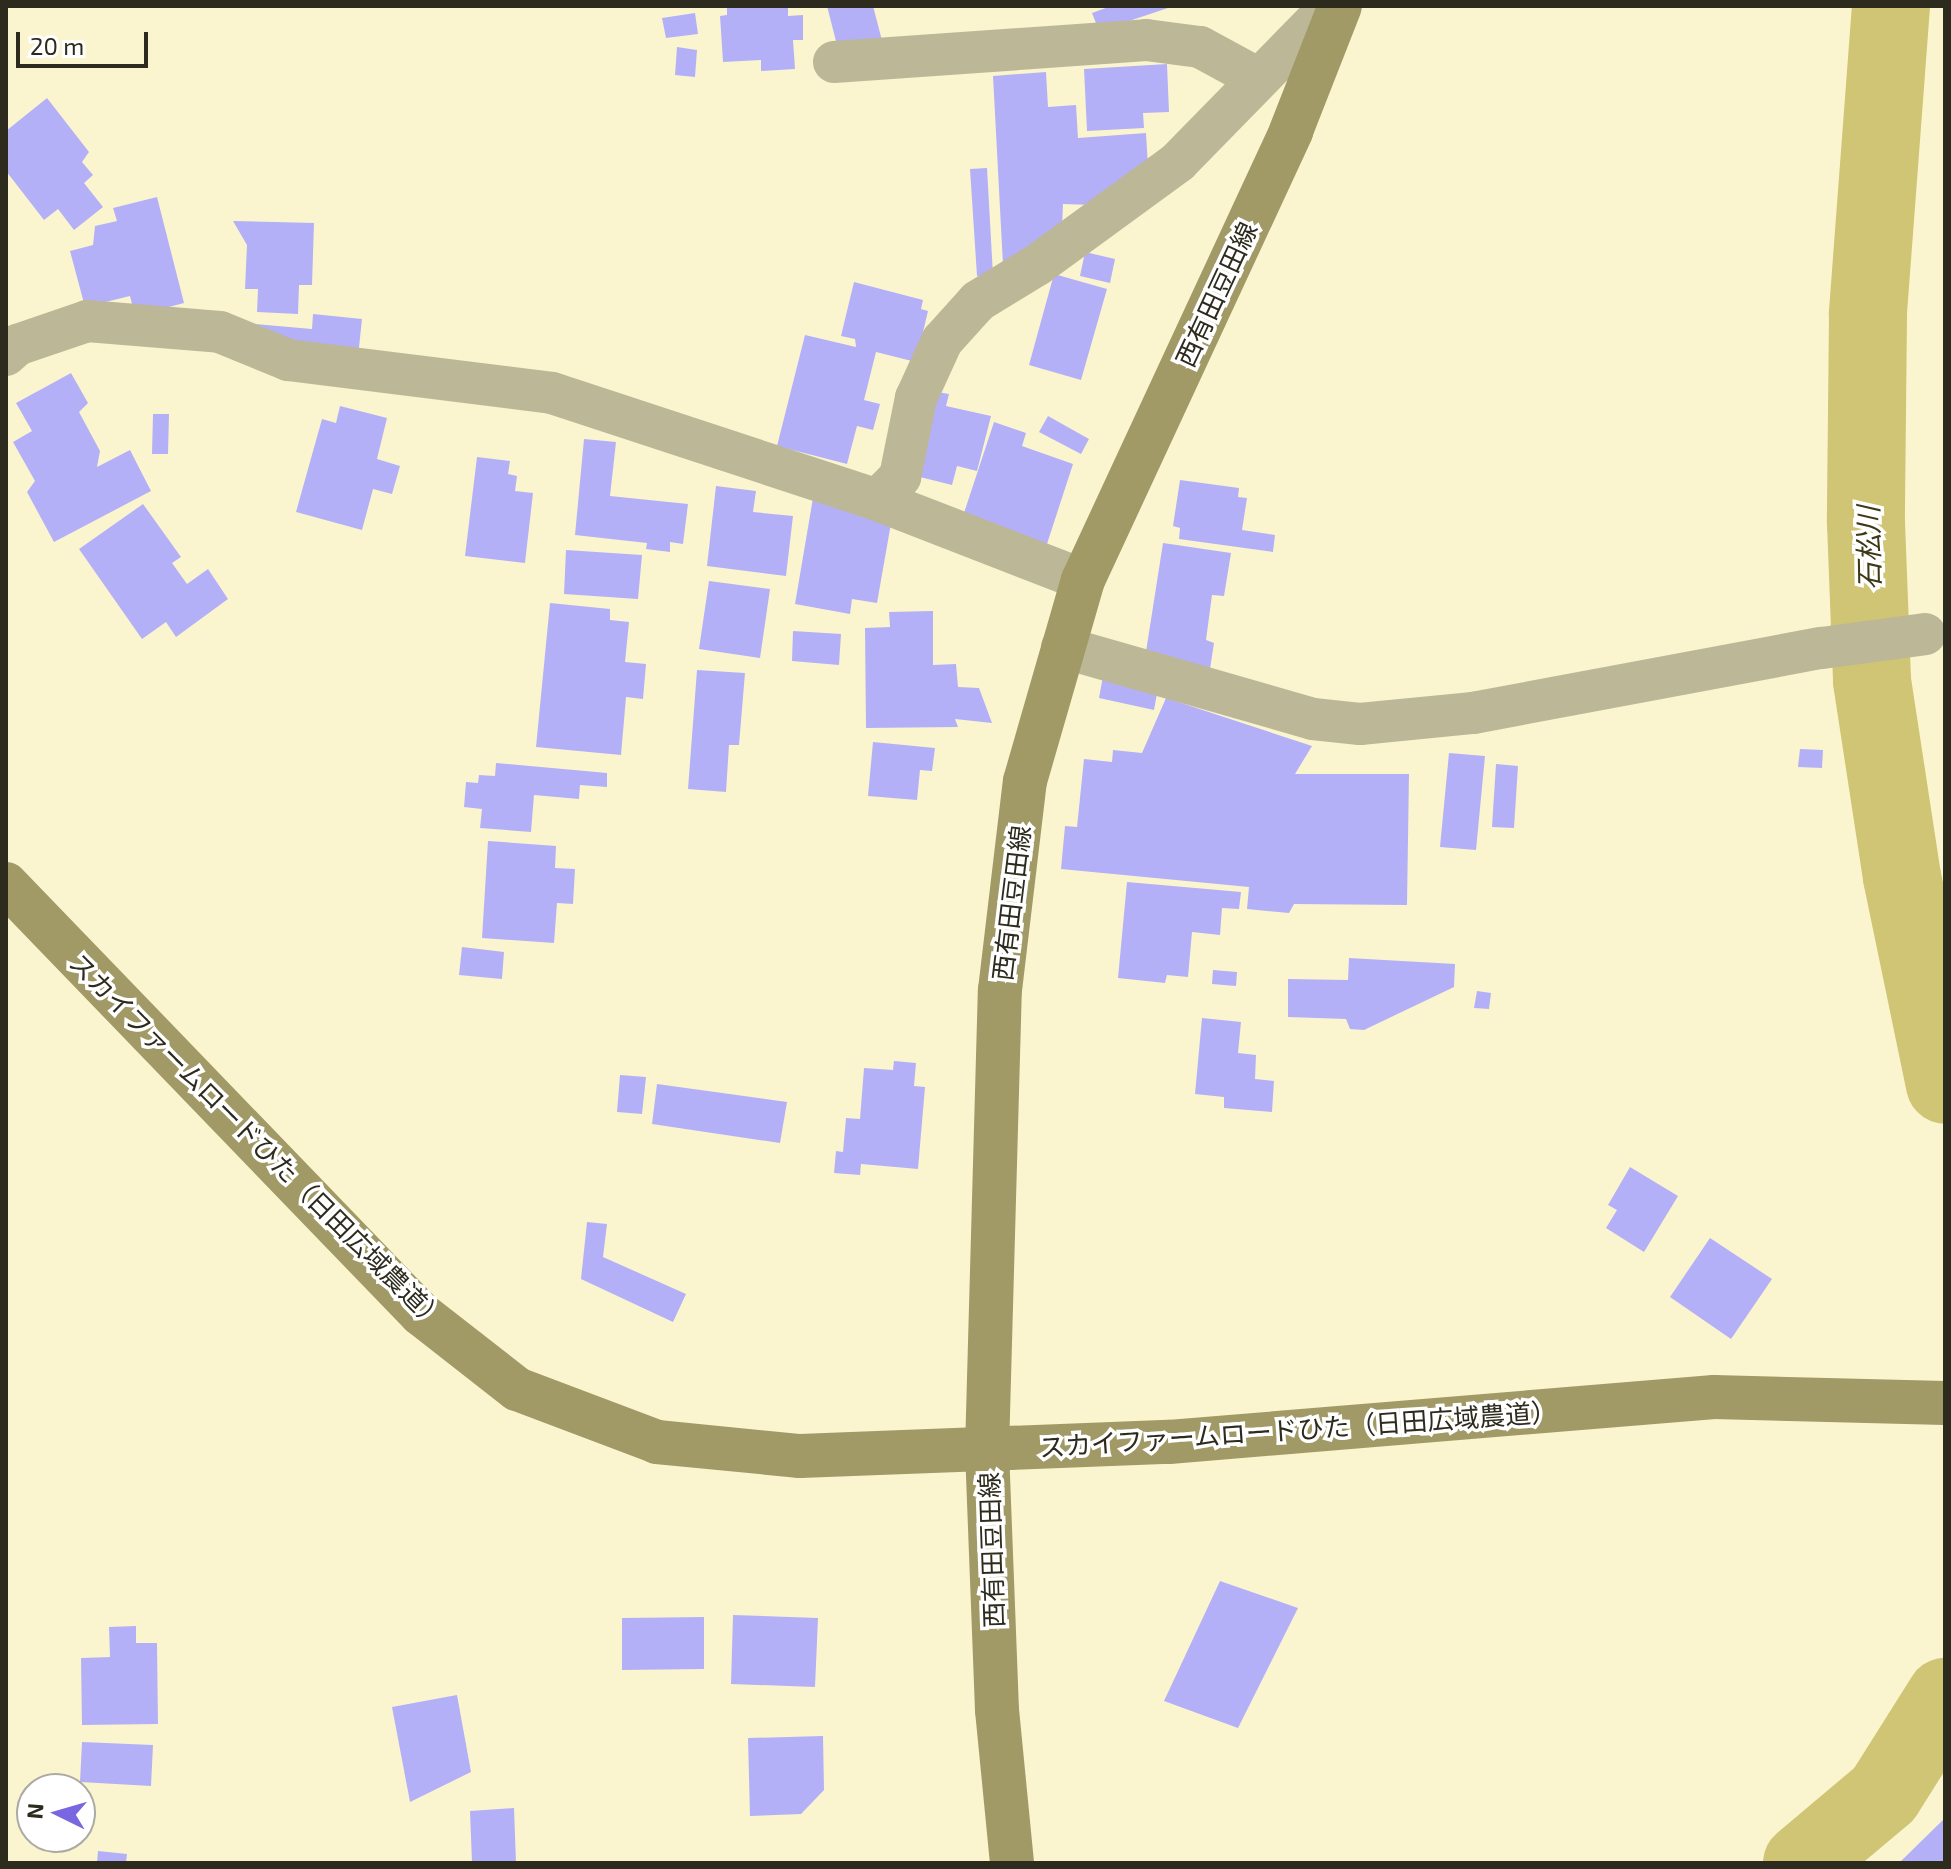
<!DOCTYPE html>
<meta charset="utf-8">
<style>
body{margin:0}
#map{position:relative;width:1951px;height:1869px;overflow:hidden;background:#faf5cf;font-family:"Exo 2","Noto Sans JP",sans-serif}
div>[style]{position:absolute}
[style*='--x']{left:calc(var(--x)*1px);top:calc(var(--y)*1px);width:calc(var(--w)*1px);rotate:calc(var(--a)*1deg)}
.river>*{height:78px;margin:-39px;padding:0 39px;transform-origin:39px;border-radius:39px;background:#d0c475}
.building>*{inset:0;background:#b4b0f8}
.street>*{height:42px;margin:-21px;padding:0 21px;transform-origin:21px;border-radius:21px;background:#bcb796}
.secondary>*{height:44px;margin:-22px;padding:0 22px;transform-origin:22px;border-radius:22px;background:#a19a67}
span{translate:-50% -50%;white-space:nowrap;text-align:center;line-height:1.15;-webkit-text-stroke:7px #fff;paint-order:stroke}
.street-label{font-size:26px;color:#2d2b1d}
.water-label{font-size:28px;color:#3d3815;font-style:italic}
.frame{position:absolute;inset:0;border:8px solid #2d2b1d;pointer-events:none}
.north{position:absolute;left:16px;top:1773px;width:80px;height:80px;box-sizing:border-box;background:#fff;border:2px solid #abaaa5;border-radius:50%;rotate:275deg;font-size:22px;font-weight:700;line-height:32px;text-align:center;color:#2d2b1d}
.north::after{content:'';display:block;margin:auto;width:28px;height:36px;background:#7966e1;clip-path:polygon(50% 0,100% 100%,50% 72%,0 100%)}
.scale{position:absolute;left:16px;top:32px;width:132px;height:36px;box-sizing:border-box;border:4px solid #2d2b1d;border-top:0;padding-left:10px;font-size:24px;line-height:28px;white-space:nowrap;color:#2d2b1d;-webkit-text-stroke:6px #fff;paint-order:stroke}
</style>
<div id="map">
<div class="river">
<i style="--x:1891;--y:6;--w:310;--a:94.3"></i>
<i style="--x:1868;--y:315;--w:208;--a:90.6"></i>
<i style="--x:1866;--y:523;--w:158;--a:87.8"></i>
<i style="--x:1872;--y:681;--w:198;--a:81.3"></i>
<i style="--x:1902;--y:877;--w:212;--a:78.3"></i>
<i style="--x:1802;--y:1863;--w:107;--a:-40.1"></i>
<i style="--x:1884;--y:1794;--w:115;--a:-57.8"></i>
</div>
<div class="building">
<i style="clip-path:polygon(727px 6px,788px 6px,788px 16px,803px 15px,803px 40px,793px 40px,795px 69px,761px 71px,761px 60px,723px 62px,720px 16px,727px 15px)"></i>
<i style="clip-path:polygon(827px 6px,873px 6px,885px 52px,838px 49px)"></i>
<i style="clip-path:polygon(1111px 6px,1171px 6px,1171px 7px,1099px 31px,1092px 13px)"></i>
<i style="clip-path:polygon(695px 13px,698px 34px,666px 38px,662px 18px)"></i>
<i style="clip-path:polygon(677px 47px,697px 50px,695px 77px,675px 75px)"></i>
<i style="clip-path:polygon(1167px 64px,1169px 112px,1143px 113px,1144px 128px,1087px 131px,1084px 69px)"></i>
<i style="clip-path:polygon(1046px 72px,1048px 107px,1076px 105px,1078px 138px,1146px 133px,1148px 166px,1092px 205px,1063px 204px,1062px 227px,1003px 265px,993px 76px)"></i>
<i style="clip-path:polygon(47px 98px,89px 152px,82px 162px,93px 175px,84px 183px,103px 207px,74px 230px,58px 209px,44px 220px,6px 171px,6px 131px)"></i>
<i style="clip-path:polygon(987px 168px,993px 275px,977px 276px,970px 169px)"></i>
<i style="clip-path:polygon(157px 197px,184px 303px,135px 316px,130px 296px,85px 307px,70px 251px,93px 245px,95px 226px,117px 221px,113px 208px)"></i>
<i style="clip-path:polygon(233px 221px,314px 223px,312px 285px,299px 285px,298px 314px,257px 312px,258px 289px,245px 289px,247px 245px)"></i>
<i style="clip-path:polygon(1085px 252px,1115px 259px,1110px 283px,1080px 276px)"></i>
<i style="clip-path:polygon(1054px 274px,1107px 289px,1081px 380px,1029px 365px)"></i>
<i style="clip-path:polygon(854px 282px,923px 300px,921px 309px,928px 311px,916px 362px,876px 352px,864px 400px,880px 404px,873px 430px,857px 426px,847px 464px,777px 446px,805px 335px,856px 347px,855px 339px,841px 336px)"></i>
<i style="clip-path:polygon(313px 314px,362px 319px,358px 357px,299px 352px,255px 324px,312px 329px)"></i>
<i style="clip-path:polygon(71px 373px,88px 403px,79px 412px,100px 451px,97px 467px,130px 450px,151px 491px,54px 542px,27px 492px,35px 481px,13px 442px,32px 431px,16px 403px)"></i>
<i style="clip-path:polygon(937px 392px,949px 394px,946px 406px,991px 416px,977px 471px,957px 466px,952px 485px,916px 476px)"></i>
<i style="clip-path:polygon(340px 406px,387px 418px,377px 459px,400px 466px,392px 494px,373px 489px,362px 530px,296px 512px,322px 419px,336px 423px)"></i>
<i style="clip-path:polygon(153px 414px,169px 414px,168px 454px,152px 454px)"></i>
<i style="clip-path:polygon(1048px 416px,1089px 439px,1081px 454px,1039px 432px)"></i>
<i style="clip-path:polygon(994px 422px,1026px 433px,1022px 446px,1073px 464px,1046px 547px,962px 519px)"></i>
<i style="clip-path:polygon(584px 439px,616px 442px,610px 496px,688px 504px,683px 544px,670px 542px,670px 552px,646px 549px,647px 543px,575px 535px)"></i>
<i style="clip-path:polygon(477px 457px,510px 461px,508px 474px,517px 476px,515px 491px,533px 493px,525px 563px,465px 556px)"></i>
<i style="clip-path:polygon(1180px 480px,1239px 488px,1238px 497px,1247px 498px,1242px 530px,1275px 535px,1273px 552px,1179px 539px,1180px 528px,1173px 526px)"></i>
<i style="clip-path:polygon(716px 486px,756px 491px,753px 512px,793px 516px,786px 576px,707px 566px)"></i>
<i style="clip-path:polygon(813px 498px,893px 512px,877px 603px,852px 599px,850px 614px,795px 604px)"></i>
<i style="clip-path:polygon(143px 504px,181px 557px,172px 563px,187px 584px,208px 569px,228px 599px,176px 637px,166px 622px,142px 639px,79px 549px)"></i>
<i style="clip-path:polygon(1163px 543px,1231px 553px,1224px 596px,1212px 595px,1206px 640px,1214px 643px,1210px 669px,1145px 658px)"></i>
<i style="clip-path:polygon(566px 550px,642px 555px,638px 599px,564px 594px)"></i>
<i style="clip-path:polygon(709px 581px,770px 589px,760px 658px,699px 649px)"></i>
<i style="clip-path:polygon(550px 603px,610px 609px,610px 620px,629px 622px,625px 662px,646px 664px,643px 699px,626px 697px,621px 755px,536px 747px)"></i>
<i style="clip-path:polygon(933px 611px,933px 665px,956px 664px,958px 687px,979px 688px,992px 723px,955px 719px,958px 727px,866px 728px,865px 628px,890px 627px,889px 612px)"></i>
<i style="clip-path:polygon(793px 631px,841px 634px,839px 665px,792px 661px)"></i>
<i style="clip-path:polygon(697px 670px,745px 673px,739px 745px,729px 745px,726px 792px,688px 789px)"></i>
<i style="clip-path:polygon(1103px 676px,1158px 688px,1154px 710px,1099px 698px)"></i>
<i style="clip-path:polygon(1166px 698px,1312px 746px,1295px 774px,1409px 774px,1407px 905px,1294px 904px,1289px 913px,1247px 909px,1249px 887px,1061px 869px,1065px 826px,1077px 827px,1084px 759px,1112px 762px,1113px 750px,1142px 753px)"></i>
<i style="clip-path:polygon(873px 742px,935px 748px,932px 771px,920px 770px,917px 800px,868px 796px)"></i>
<i style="clip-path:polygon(1800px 749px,1823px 750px,1822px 768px,1798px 767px)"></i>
<i style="clip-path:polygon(1449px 753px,1485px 756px,1476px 850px,1440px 847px)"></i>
<i style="clip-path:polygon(496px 763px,607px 773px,607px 787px,580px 785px,579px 799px,534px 795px,531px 832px,480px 828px,482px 809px,464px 807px,466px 782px,478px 783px,479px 775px,495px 776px)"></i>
<i style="clip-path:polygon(1496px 764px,1518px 766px,1514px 828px,1492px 827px)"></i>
<i style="clip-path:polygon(488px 841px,556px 846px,555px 868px,575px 869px,573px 904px,557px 903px,554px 943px,482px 938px)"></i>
<i style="clip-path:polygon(1127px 882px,1241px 892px,1239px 909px,1222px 908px,1220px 935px,1192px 932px,1188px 977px,1167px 975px,1165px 983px,1118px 978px)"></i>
<i style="clip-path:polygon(462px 947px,504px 952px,502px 979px,459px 975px)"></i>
<i style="clip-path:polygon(1349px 958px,1455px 964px,1454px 987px,1364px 1030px,1350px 1029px,1346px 1019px,1288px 1017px,1288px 979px,1348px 980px)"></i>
<i style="clip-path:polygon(1213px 970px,1237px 972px,1236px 986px,1212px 984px)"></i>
<i style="clip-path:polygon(1477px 991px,1491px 993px,1489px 1009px,1474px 1008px)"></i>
<i style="clip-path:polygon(1202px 1018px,1241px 1022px,1238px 1053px,1256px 1055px,1255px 1079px,1274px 1081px,1272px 1112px,1224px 1108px,1224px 1097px,1195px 1094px)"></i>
<i style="clip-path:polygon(894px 1061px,916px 1063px,914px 1086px,925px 1087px,918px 1169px,861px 1164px,860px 1175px,834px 1173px,836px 1151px,843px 1152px,846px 1118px,860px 1119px,864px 1068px,893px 1070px)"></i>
<i style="clip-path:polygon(620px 1075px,646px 1077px,642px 1114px,617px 1112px)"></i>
<i style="clip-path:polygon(657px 1084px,787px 1102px,780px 1143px,652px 1124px)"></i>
<i style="clip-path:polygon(1630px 1167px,1678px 1196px,1644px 1252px,1606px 1228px,1617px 1210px,1608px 1205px)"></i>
<i style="clip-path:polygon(587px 1222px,607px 1224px,603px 1257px,686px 1294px,673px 1322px,581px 1279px)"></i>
<i style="clip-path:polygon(1710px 1238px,1772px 1279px,1731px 1339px,1670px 1297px)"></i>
<i style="clip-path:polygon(1220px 1581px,1298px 1608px,1238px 1728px,1164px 1701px)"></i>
<i style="clip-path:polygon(733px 1615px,818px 1618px,815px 1687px,731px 1684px)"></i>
<i style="clip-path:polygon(704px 1617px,704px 1669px,622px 1670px,622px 1618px)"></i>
<i style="clip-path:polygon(136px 1626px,136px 1643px,157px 1643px,158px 1724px,82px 1725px,81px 1658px,110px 1657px,109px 1627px)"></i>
<i style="clip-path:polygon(457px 1695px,471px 1772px,410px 1802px,392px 1707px)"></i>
<i style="clip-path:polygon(823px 1736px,824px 1790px,801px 1814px,750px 1816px,748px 1738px)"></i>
<i style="clip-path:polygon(82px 1742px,153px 1745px,151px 1786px,80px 1782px)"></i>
<i style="clip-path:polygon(514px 1808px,516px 1863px,472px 1863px,470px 1811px)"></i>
<i style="clip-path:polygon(1945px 1818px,1945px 1863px,1899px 1863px)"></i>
<i style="clip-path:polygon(98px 1851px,127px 1854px,126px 1863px,97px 1863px)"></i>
</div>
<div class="street">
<i style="--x:834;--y:62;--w:313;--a:-4"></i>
<i style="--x:1146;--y:40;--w:54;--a:7.4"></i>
<i style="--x:1200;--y:47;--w:67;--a:28.5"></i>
<i style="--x:6;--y:355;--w:15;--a:-42"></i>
<i style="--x:17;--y:345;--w:74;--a:-18.9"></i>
<i style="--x:87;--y:321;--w:133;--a:4.7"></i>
<i style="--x:220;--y:332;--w:74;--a:22.4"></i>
<i style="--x:288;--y:360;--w:266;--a:7.1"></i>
<i style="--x:552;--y:393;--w:342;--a:18.2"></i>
<i style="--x:877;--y:500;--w:221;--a:21.2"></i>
<i style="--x:877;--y:500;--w:33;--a:-45"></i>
<i style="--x:900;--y:477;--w:81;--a:-78.6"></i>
<i style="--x:916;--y:398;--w:63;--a:-65.5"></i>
<i style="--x:942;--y:341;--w:54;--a:-48"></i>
<i style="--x:978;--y:301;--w:69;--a:-31.4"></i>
<i style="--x:1037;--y:265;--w:175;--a:-36.1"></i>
<i style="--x:1178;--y:162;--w:219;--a:-45.6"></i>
<i style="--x:1062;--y:647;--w:261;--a:16"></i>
<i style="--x:1313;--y:719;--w:47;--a:6.1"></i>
<i style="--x:1360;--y:724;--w:114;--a:-5.6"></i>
<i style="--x:1473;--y:713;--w:355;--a:-10.6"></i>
<i style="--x:1822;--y:648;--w:104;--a:-7.7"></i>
</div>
<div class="secondary">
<i style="--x:6;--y:884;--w:598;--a:46.02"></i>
<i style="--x:421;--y:1314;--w:122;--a:38"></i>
<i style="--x:517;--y:1389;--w:150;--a:20.7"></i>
<i style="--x:657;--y:1442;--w:144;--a:5.6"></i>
<i style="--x:800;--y:1456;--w:369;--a:-2.2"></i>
<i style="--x:1169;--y:1442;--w:547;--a:-4.72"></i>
<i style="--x:1714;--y:1397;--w:231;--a:1.5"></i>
<i style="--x:1012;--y:1863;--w:154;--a:-95.6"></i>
<i style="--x:997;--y:1710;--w:260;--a:-92.2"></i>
<i style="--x:987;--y:1450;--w:460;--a:-88.4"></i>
<i style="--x:1000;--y:990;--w:210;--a:-83.2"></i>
<i style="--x:1025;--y:781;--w:209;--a:-73.9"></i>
<i style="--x:1083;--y:580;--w:495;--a:-65.1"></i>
<i style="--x:1291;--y:131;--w:134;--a:-68.6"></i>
</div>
<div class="street-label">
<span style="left:1216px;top:294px;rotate:-65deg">西有田豆田線</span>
<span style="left:1011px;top:903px;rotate:-83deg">西有田豆田線</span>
<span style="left:258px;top:1141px;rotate:45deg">スカイファームロードひた（日田広域農道）</span>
<span style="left:1298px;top:1429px;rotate:-4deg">スカイファームロードひた（日田広域農道）</span>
<span style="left:991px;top:1550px;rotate:-92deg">西有田豆田線</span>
</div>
<div class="water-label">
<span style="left:1868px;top:548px;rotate:-91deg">石松川</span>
</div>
<div class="frame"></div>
<div class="north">N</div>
<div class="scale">20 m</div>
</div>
